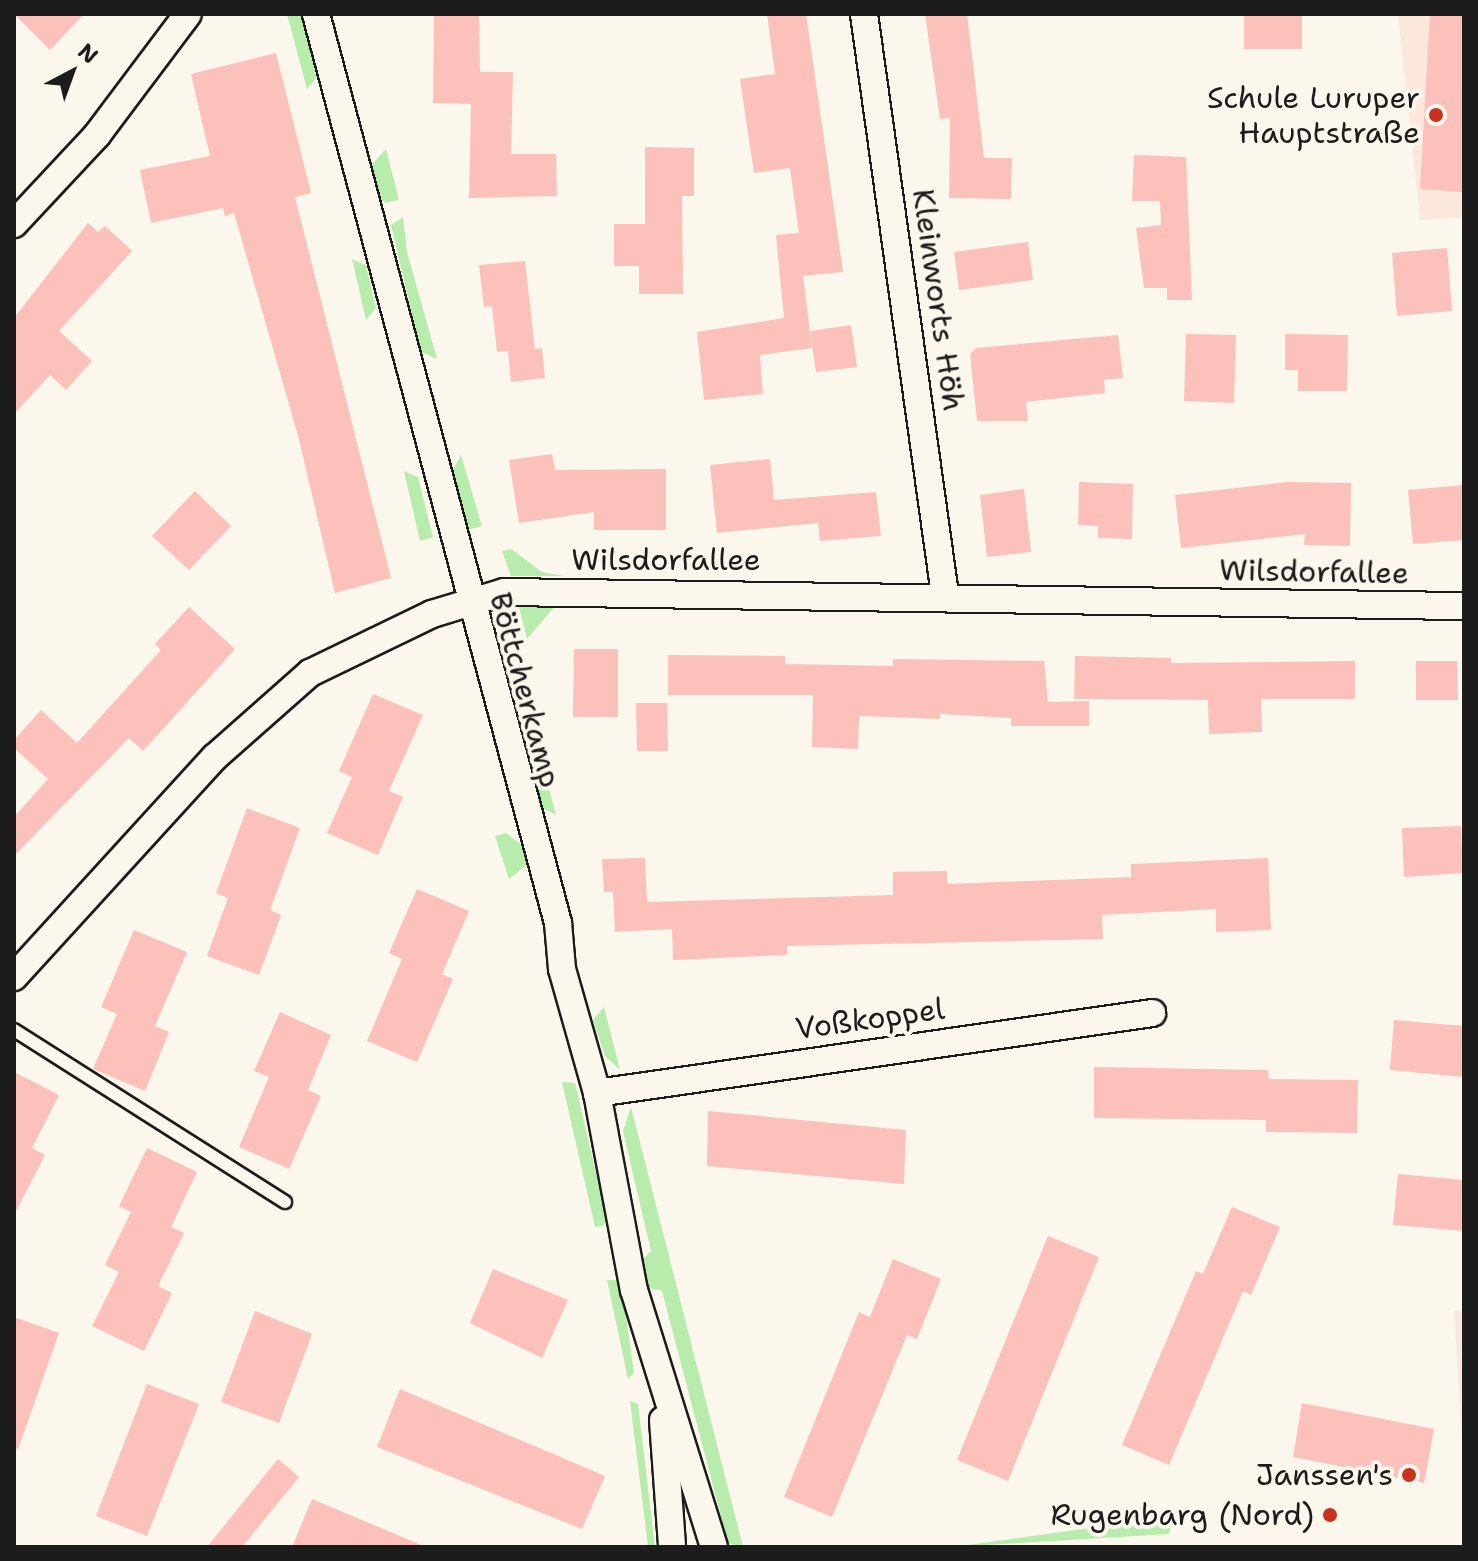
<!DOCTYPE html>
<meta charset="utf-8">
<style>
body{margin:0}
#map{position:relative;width:1478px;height:1561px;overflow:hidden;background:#fbf7ec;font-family:"Shantell Sans",sans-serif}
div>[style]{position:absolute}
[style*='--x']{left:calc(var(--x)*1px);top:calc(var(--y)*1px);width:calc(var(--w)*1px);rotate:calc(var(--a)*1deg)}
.built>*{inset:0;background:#fce7dd}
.green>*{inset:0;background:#b8ecad}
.building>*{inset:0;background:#fdc1bb}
.roads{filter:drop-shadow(2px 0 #1c1c1c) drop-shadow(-2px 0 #1c1c1c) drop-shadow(0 2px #1c1c1c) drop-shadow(0 -2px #1c1c1c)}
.service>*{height:12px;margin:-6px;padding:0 6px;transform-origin:6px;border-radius:6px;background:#fbf7ec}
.minor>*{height:26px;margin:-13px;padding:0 13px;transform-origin:13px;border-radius:13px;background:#fbf7ec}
.dots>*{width:22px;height:22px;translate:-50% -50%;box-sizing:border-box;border:4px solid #fbf7ec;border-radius:50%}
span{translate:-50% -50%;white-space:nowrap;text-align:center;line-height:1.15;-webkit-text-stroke:8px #fbf7ec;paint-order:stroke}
.poi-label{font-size:30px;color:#1c1c1c}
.right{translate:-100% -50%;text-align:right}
.street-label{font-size:30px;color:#1c1c1c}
.frame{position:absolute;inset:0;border:16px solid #1c1c1c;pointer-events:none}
.north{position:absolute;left:32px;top:32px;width:80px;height:80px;-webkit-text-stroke:6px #fbf7ec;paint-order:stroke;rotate:41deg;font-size:22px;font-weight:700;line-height:32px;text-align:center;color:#1c1c1c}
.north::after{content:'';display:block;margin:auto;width:28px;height:36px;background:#1c1c1c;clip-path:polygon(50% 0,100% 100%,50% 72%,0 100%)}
</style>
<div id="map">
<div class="built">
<i style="clip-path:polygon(1398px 14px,1464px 14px,1464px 217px,1420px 220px)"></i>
<i style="clip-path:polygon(1454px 1311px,1464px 1312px,1464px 1468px)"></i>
</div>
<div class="green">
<i style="clip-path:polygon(287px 14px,303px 14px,318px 76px,307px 89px)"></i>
<i style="clip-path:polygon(386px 149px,399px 200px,386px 203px,371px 194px,365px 172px)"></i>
<i style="clip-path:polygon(403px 217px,407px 252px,437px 359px,421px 352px,391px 225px)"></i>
<i style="clip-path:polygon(352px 259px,366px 265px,376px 308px,366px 320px)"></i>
<i style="clip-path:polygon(461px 455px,482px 526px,468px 530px,452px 471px)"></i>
<i style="clip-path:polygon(404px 471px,418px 477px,433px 537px,420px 541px)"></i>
<i style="clip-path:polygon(511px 549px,542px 572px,563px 576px,511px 576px,502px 551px)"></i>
<i style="clip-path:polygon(557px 604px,527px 639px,519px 607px)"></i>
<i style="clip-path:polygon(538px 748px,556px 815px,539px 806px,527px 765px)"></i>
<i style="clip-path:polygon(506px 833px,527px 849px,532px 861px,509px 879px,495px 836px)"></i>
<i style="clip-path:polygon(604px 1007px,620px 1070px,605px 1056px,593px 1020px)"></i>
<i style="clip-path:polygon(562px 1082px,575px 1083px,607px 1220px,603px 1226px,595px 1227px)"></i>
<i style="clip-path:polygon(631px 1107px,743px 1547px,728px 1543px,662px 1291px,644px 1287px,638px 1264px,651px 1251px,623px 1131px)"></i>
<i style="clip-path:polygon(607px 1280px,621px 1280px,634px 1373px,628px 1379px)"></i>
<i style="clip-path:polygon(630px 1401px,638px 1404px,655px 1547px,648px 1547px)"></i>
<i style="clip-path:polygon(1172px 1522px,1169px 1534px,953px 1547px,1083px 1529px)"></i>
</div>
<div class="building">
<i style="clip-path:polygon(14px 14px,84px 14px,50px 50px)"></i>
<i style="clip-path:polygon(434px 14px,479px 14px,480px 72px,513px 72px,511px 154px,556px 154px,557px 196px,469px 198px,471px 104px,433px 103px)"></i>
<i style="clip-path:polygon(767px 14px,806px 14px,843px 272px,803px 276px,812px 348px,760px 355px,763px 394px,704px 400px,697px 332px,784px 318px,776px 235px,799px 233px,790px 168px,754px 173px,740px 79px,775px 74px)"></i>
<i style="clip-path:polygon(925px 14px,967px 14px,984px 158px,1012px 158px,1011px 199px,949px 198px,950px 118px,940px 119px)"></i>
<i style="clip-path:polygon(1244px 14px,1302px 14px,1302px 49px,1244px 49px)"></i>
<i style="clip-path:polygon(1430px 14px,1464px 14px,1464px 192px,1420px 189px)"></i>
<i style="clip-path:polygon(276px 53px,311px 193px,295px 197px,391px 578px,335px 593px,299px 439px,234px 213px,225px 216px,223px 208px,151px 223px,140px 170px,210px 156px,191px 74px)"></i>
<i style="clip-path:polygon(645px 147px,694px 148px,694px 196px,682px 196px,683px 294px,639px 294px,639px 266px,614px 266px,614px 224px,645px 224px)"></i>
<i style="clip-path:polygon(1134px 155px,1186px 157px,1192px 300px,1167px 300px,1167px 288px,1144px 288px,1136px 228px,1161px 225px,1160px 201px,1132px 201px)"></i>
<i style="clip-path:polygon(88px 223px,98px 232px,105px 226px,132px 251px,59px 331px,92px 361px,66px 390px,50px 375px,14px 414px,14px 318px)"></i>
<i style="clip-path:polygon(1028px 242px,1033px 280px,959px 290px,954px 252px)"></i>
<i style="clip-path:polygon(1447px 248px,1452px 311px,1397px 316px,1392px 253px)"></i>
<i style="clip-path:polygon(525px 261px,535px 349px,542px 348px,545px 378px,511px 382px,508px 351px,497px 352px,492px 306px,484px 307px,479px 265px)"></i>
<i style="clip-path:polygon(851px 325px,857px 367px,816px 372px,810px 331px)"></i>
<i style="clip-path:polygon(1186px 334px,1236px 335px,1234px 403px,1184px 401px)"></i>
<i style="clip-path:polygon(1285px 334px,1348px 335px,1347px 391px,1298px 391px,1298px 370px,1285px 370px)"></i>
<i style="clip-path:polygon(1118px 335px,1123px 378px,1104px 380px,1105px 393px,1026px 402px,1028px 421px,977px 421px,970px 354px,976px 348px)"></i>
<i style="clip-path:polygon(552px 454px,555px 470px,666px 469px,666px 530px,594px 530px,594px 512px,519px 523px,509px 460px)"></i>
<i style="clip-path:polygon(770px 459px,774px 500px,876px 492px,881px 536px,820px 541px,818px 523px,717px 533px,710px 465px)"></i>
<i style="clip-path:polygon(1079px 482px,1133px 484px,1132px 539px,1098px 538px,1098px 526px,1078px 525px)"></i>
<i style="clip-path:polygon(1288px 482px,1351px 483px,1350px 546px,1304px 545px,1305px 534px,1181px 548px,1175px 495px)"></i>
<i style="clip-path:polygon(1464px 485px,1464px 540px,1413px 544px,1408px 490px)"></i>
<i style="clip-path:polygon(1024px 489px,1031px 552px,987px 557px,980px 495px)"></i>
<i style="clip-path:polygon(195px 491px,231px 526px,189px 570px,152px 536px)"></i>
<i style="clip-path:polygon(189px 607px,235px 649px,143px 751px,129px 738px,14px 856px,14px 817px,48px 779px,14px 748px,14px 740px,41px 710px,77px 743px,161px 650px,155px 644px)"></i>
<i style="clip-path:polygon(574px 649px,618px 649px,618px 717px,573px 717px)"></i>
<i style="clip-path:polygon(668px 655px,785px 656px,785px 664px,893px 666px,893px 659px,1044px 661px,1048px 702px,1089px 701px,1089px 726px,1011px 726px,1011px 718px,940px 714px,940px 719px,859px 716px,858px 749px,812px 747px,813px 695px,668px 695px)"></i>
<i style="clip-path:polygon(1075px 656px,1171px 658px,1171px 663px,1355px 661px,1355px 699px,1261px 699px,1262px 732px,1209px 734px,1208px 700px,1074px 699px)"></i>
<i style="clip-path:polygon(1416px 661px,1457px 661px,1458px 700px,1416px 700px)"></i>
<i style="clip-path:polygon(373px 694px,423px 715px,389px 791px,403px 797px,378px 855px,327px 833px,352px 777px,339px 771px)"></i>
<i style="clip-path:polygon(636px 703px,667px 703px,668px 751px,637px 751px)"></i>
<i style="clip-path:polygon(247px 808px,300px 828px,270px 910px,281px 915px,259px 975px,207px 956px,228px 898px,216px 893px)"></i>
<i style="clip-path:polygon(1461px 826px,1463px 873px,1404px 877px,1402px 828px)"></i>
<i style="clip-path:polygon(645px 858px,647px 902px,893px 895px,893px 872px,947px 871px,947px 884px,1131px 877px,1131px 864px,1268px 858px,1271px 930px,1216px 932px,1216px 909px,1102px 915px,1103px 939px,787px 946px,787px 955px,673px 960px,672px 929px,615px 932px,613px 892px,604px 892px,602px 859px)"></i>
<i style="clip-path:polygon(417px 889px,469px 911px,442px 974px,453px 979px,417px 1062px,367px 1041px,402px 959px,389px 953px)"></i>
<i style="clip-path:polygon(134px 930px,187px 952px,155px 1026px,169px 1032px,145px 1091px,93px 1069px,117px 1014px,101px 1007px)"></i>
<i style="clip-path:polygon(280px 1012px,331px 1035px,308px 1090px,321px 1096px,289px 1169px,239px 1147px,269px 1077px,254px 1071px)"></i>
<i style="clip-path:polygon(1394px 1020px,1464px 1026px,1464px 1077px,1390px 1070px)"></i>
<i style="clip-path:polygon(1094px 1067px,1268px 1070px,1269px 1079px,1358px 1080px,1357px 1133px,1266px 1132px,1266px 1120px,1094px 1118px)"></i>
<i style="clip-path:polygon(14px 1072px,59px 1095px,32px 1148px,45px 1155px,14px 1215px)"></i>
<i style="clip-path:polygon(708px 1111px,906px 1130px,904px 1184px,707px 1166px)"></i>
<i style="clip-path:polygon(147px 1148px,197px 1172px,171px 1227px,184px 1233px,158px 1286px,172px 1293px,144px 1351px,92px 1326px,119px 1272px,105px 1265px,131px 1212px,119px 1206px)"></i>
<i style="clip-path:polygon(1398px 1174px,1464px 1180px,1464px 1231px,1393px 1225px)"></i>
<i style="clip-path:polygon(1232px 1207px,1280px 1227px,1251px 1295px,1243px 1291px,1169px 1465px,1122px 1445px,1196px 1271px,1203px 1274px)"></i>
<i style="clip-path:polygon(1048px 1236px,1099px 1257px,1008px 1481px,957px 1460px)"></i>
<i style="clip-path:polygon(893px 1259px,941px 1279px,917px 1339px,907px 1335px,832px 1517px,784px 1497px,859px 1312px,870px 1317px)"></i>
<i style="clip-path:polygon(493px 1269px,568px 1300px,542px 1358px,470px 1323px)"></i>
<i style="clip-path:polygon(255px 1311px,312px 1334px,279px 1423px,221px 1402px)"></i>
<i style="clip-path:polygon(14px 1317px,59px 1333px,18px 1449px,14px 1448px)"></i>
<i style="clip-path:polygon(147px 1384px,199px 1404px,147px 1536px,96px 1516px)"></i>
<i style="clip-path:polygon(400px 1389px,605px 1476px,582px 1529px,377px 1447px)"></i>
<i style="clip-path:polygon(1302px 1403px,1434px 1429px,1424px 1483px,1293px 1457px)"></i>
<i style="clip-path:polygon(278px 1459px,299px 1477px,242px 1547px,207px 1547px)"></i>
<i style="clip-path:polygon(312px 1499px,426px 1547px,292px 1547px)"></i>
</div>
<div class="roads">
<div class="service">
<i style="--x:14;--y:1030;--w:321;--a:32.4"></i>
</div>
<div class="minor">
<i style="--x:316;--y:14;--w:941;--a:75.09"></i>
<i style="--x:558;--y:923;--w:46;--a:85"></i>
<i style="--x:562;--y:969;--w:129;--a:74.2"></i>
<i style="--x:597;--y:1093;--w:200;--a:79.4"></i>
<i style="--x:634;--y:1290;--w:269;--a:72.7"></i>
<i style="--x:864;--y:14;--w:587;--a:82.06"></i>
<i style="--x:14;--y:224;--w:122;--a:-47"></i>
<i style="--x:97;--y:135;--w:151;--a:-53.1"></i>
<i style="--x:14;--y:977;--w:298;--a:-47.6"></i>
<i style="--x:215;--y:757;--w:127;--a:-41.5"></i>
<i style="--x:310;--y:673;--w:136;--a:-25.8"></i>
<i style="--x:432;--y:614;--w:75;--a:-17"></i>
<i style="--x:504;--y:592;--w:960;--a:0.84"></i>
<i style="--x:597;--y:1093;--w:561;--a:-8.2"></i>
<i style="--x:663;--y:1420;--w:127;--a:85.9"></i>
</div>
</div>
<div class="dots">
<i style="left:1436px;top:115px;background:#c8321e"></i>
<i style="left:1409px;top:1475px;background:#c8321e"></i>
<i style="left:1330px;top:1515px;background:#c8321e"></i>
</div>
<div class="poi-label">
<span class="right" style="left:1420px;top:115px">Schule Luruper<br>Hauptstraße</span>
<span class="right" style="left:1393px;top:1475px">Janssen's</span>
<span class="right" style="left:1314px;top:1515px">Rugenbarg (Nord)</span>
</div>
<div class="street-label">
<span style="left:938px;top:300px;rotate:82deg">Kleinworts Höh</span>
<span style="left:666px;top:560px">Wilsdorfallee</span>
<span style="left:1314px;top:572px;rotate:1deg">Wilsdorfallee</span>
<span style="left:525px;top:690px;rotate:75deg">Böttcherkamp</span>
<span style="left:870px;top:1019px;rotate:-8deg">Voßkoppel</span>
</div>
<div class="frame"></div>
<div class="north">N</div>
</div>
